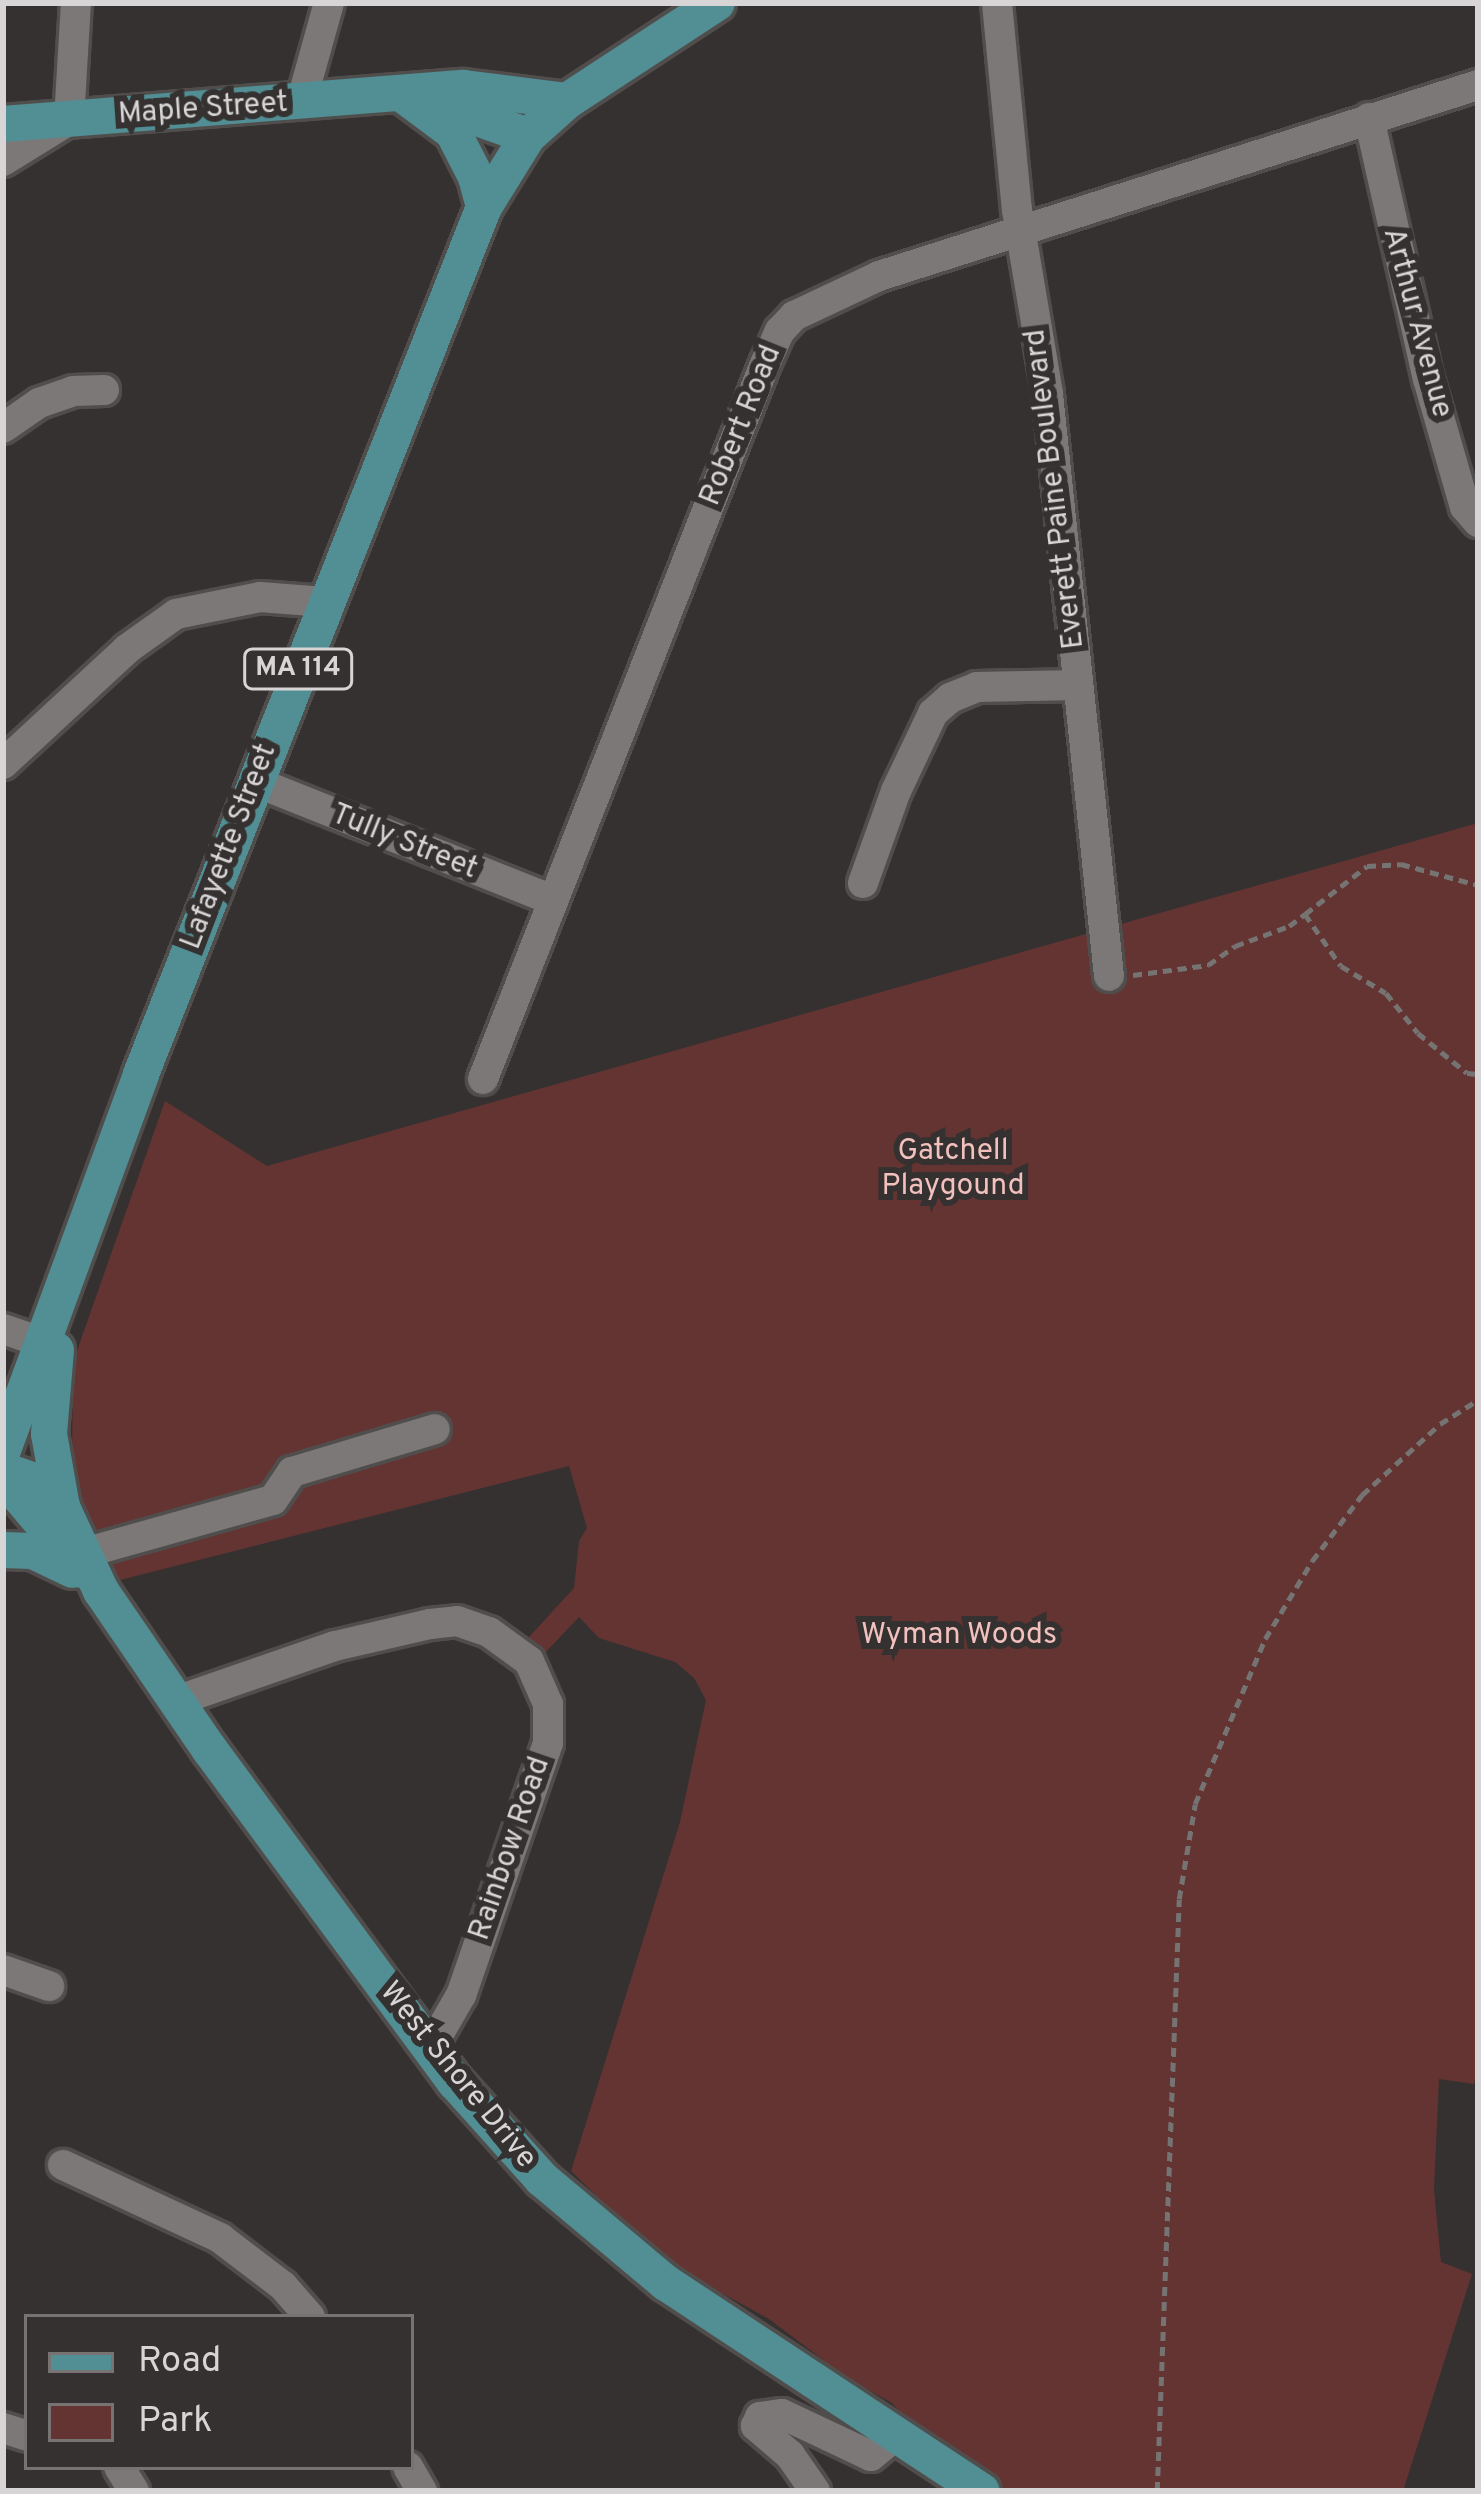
<!DOCTYPE html>
<style>
body{margin:0}
#map{position:relative;width:1481px;height:2494px;overflow:hidden;background:#353130;font-family:Overpass,sans-serif}
div>[style]{position:absolute}
[style*='--x']{left:calc(var(--x)*1px);top:calc(var(--y)*1px);width:calc(var(--w)*1px);rotate:calc(var(--a)*1deg)}
.green>*{inset:0;background:#633432}
.path>*{height:4.5px;margin-top:-2.25px;transform-origin:0;background:repeating-linear-gradient(90deg,#767373 0 9px,transparent 0 15px)}
.roads{filter:drop-shadow(3px 0 #504e4d) drop-shadow(-3px 0 #504e4d) drop-shadow(0 3px #504e4d) drop-shadow(0 -3px #504e4d)}
.minor>*{height:30px;margin:-15px;padding:0 15px;transform-origin:15px;border-radius:15px;background:#7c7877}
.major>*{height:36px;margin:-18px;padding:0 18px;transform-origin:18px;border-radius:18px;background:#518f94}
span{translate:-50% -50%;white-space:nowrap;text-align:center;line-height:1.15;-webkit-text-stroke:12px #353130;paint-order:stroke}
.shield-label span{padding:3px 9px;background:#353130;border:3px solid;border-radius:9px;-webkit-text-stroke-width:0}
.shield-label{font-size:27px;color:#d7d5d5;font-weight:700}
.street-label{font-size:30px;color:#d7d5d5}
.park-label{font-size:30px;color:#f2c1be}
.frame{position:absolute;inset:0;border:6px solid #d7d5d5;pointer-events:none}
.legend{position:absolute;left:24px;top:2314px;width:390px;height:156px;box-sizing:border-box;background:#353130;border:3px solid #767372;margin:0;padding:15px 21px;list-style:none;font-size:36px;color:#d7d5d5}
.legend li{display:flex;align-items:center;gap:24px;height:60px}
.legend b{width:60px;border:3px solid #767372}
</style>
<div id="map">
<div class="green">
<i style="clip-path:polygon(1478px 823px,1478px 2066px,1474px 2084px,1439px 2079px,1434px 2190px,1441px 2262px,1472px 2274px,1403px 2491px,1005px 2491px,926px 2440px,892px 2403px,847px 2378px,769px 2319px,663px 2261px,571px 2171px,680px 1822px,706px 1700px,694px 1678px,675px 1662px,599px 1638px,579px 1617px,544px 1654px,529px 1637px,574px 1588px,579px 1541px,587px 1528px,569px 1466px,120px 1580px,87px 1515px,72px 1462px,73px 1362px,165px 1101px,267px 1166px)"></i>
</div>
<div class="path">
<i style="--x:1305;--y:914;--w:78;--a:-37.7"></i>
<i style="--x:1367;--y:866;--w:34;--a:-3"></i>
<i style="--x:1401;--y:864;--w:80;--a:15.3"></i>
<i style="--x:1133;--y:975;--w:76;--a:-7.6"></i>
<i style="--x:1208;--y:965;--w:33;--a:-35"></i>
<i style="--x:1235;--y:946;--w:58;--a:-20.3"></i>
<i style="--x:1289;--y:926;--w:20;--a:-37"></i>
<i style="--x:1305;--y:914;--w:63;--a:55.3"></i>
<i style="--x:1341;--y:966;--w:52;--a:31"></i>
<i style="--x:1386;--y:993;--w:51;--a:51.3"></i>
<i style="--x:1418;--y:1033;--w:63;--a:39.2"></i>
<i style="--x:1467;--y:1073;--w:11;--a:5"></i>
<i style="--x:1157;--y:2491;--w:592;--a:-87.87"></i>
<i style="--x:1179;--y:1899;--w:96;--a:-80.4"></i>
<i style="--x:1195;--y:1804;--w:179;--a:-67"></i>
<i style="--x:1265;--y:1639;--w:91;--a:-58.9"></i>
<i style="--x:1312;--y:1561;--w:83;--a:-52.9"></i>
<i style="--x:1362;--y:1495;--w:105;--a:-42.3"></i>
<i style="--x:1440;--y:1424;--w:45;--a:-32.3"></i>
</div>
<div class="roads">
<div class="minor">
<i style="--x:997;--y:3;--w:208;--a:84.5"></i>
<i style="--x:1017;--y:210;--w:187;--a:80.4"></i>
<i style="--x:1048;--y:394;--w:585;--a:84.02"></i>
<i style="--x:301;--y:103;--w:104;--a:-74.4"></i>
<i style="--x:1369;--y:118;--w:268;--a:77.3"></i>
<i style="--x:1428;--y:379;--w:133;--a:73.9"></i>
<i style="--x:1465;--y:507;--w:20;--a:49"></i>
<i style="--x:3;--y:161;--w:78;--a:-31.8"></i>
<i style="--x:69;--y:120;--w:117;--a:-86.6"></i>
<i style="--x:3;--y:428;--w:44;--a:-34.8"></i>
<i style="--x:39;--y:403;--w:36;--a:-19"></i>
<i style="--x:73;--y:391;--w:31;--a:-2"></i>
<i style="--x:3;--y:764;--w:169;--a:-42.8"></i>
<i style="--x:127;--y:649;--w:60;--a:-35.5"></i>
<i style="--x:176;--y:614;--w:86;--a:-11.4"></i>
<i style="--x:260;--y:597;--w:65;--a:4.4"></i>
<i style="--x:256;--y:782;--w:319;--a:21.7"></i>
<i style="--x:863;--y:883;--w:98;--a:-70.3"></i>
<i style="--x:896;--y:791;--w:86;--a:-64.6"></i>
<i style="--x:933;--y:713;--w:23;--a:-41"></i>
<i style="--x:950;--y:698;--w:29;--a:-22"></i>
<i style="--x:977;--y:687;--w:101;--a:-1.1"></i>
<i style="--x:483;--y:1079;--w:769;--a:-68.48"></i>
<i style="--x:765;--y:364;--w:36;--a:-66"></i>
<i style="--x:780;--y:331;--w:21;--a:-47"></i>
<i style="--x:794;--y:316;--w:94;--a:-25.2"></i>
<i style="--x:879;--y:276;--w:629;--a:-17.69"></i>
<i style="--x:3;--y:1329;--w:43;--a:18.9"></i>
<i style="--x:84;--y:1553;--w:196;--a:-15.7"></i>
<i style="--x:273;--y:1500;--w:34;--a:-56"></i>
<i style="--x:292;--y:1472;--w:149;--a:-16.7"></i>
<i style="--x:176;--y:1701;--w:168;--a:-19.1"></i>
<i style="--x:335;--y:1646;--w:98;--a:-13"></i>
<i style="--x:430;--y:1624;--w:27;--a:-6"></i>
<i style="--x:457;--y:1621;--w:34;--a:19"></i>
<i style="--x:489;--y:1632;--w:49;--a:35.9"></i>
<i style="--x:529;--y:1661;--w:47;--a:66.2"></i>
<i style="--x:548;--y:1704;--w:39;--a:90"></i>
<i style="--x:548;--y:1743;--w:267;--a:109"></i>
<i style="--x:461;--y:1995;--w:62;--a:119.9"></i>
<i style="--x:3;--y:1970;--w:49;--a:19.2"></i>
<i style="--x:63;--y:2165;--w:173;--a:24.9"></i>
<i style="--x:220;--y:2238;--w:79;--a:37.3"></i>
<i style="--x:283;--y:2286;--w:41;--a:48.9"></i>
<i style="--x:3;--y:2428;--w:25;--a:18"></i>
<i style="--x:119;--y:2467;--w:28;--a:58"></i>
<i style="--x:408;--y:2467;--w:28;--a:60"></i>
<i style="--x:815;--y:2491;--w:44;--a:-124.8"></i>
<i style="--x:790;--y:2455;--w:45;--a:-139.5"></i>
<i style="--x:756;--y:2426;--w:10;--a:-66"></i>
<i style="--x:760;--y:2417;--w:22;--a:-8"></i>
<i style="--x:782;--y:2414;--w:98;--a:25.3"></i>
<i style="--x:871;--y:2456;--w:34;--a:-40"></i>
</div>
<div class="major">
<i style="--x:402;--y:94;--w:64;--a:36.7"></i>
<i style="--x:453;--y:132;--w:51;--a:62.9"></i>
<i style="--x:476;--y:177;--w:31;--a:75"></i>
<i style="--x:429;--y:101;--w:105;--a:19.5"></i>
<i style="--x:3;--y:124;--w:462;--a:-4.5"></i>
<i style="--x:464;--y:88;--w:104;--a:7.2"></i>
<i style="--x:56;--y:1350;--w:84;--a:94.8"></i>
<i style="--x:49;--y:1434;--w:74;--a:79.9"></i>
<i style="--x:3;--y:1450;--w:401;--a:-69.8"></i>
<i style="--x:141;--y:1074;--w:932;--a:-68.42"></i>
<i style="--x:484;--y:207;--w:84;--a:-58.2"></i>
<i style="--x:528;--y:136;--w:52;--a:-41.9"></i>
<i style="--x:567;--y:101;--w:179;--a:-33.2"></i>
<i style="--x:3;--y:1470;--w:39;--a:19"></i>
<i style="--x:40;--y:1483;--w:33;--a:47"></i>
<i style="--x:62;--y:1507;--w:93;--a:65.1"></i>
<i style="--x:101;--y:1591;--w:193;--a:55.6"></i>
<i style="--x:210;--y:1750;--w:413;--a:53.6"></i>
<i style="--x:455;--y:2082;--w:130;--a:48.1"></i>
<i style="--x:542;--y:2179;--w:162;--a:40"></i>
<i style="--x:666;--y:2283;--w:378;--a:33.4"></i>
<i style="--x:3;--y:1477;--w:122;--a:49.7"></i>
<i style="--x:3;--y:1550;--w:30;--a:2"></i>
<i style="--x:33;--y:1551;--w:44;--a:25.4"></i>
</div>
</div>
<div class="shield-label">
<span style="left:298px;top:669px">MA 114</span>
</div>
<div class="street-label">
<span style="left:203px;top:110px;rotate:-4deg">Maple Street</span>
<span style="left:1416px;top:323px;rotate:75deg">Arthur Avenue</span>
<span style="left:742px;top:426px;rotate:-68deg">Robert Road</span>
<span style="left:1056px;top:489px;rotate:-97deg">Everett Paine Boulevard</span>
<span style="left:404px;top:843px;rotate:22deg">Tully Street</span>
<span style="left:230px;top:847px;rotate:-69deg">Lafayette Street</span>
<span style="left:511px;top:1849px;rotate:-71deg">Rainbow Road</span>
<span style="left:457px;top:2076px;rotate:51deg">West Shore Drive</span>
</div>
<div class="park-label">
<span style="left:953px;top:1169px">Gatchell<br>Playgound</span>
<span style="left:959px;top:1636px">Wyman Woods</span>
</div>
<div class="frame"></div>
<ul class="legend">
<li><b style="height:15px;background:#518f94"></b>Road</li>
<li><b style="height:33px;background:#633432"></b>Park</li>
</ul>
</div>
